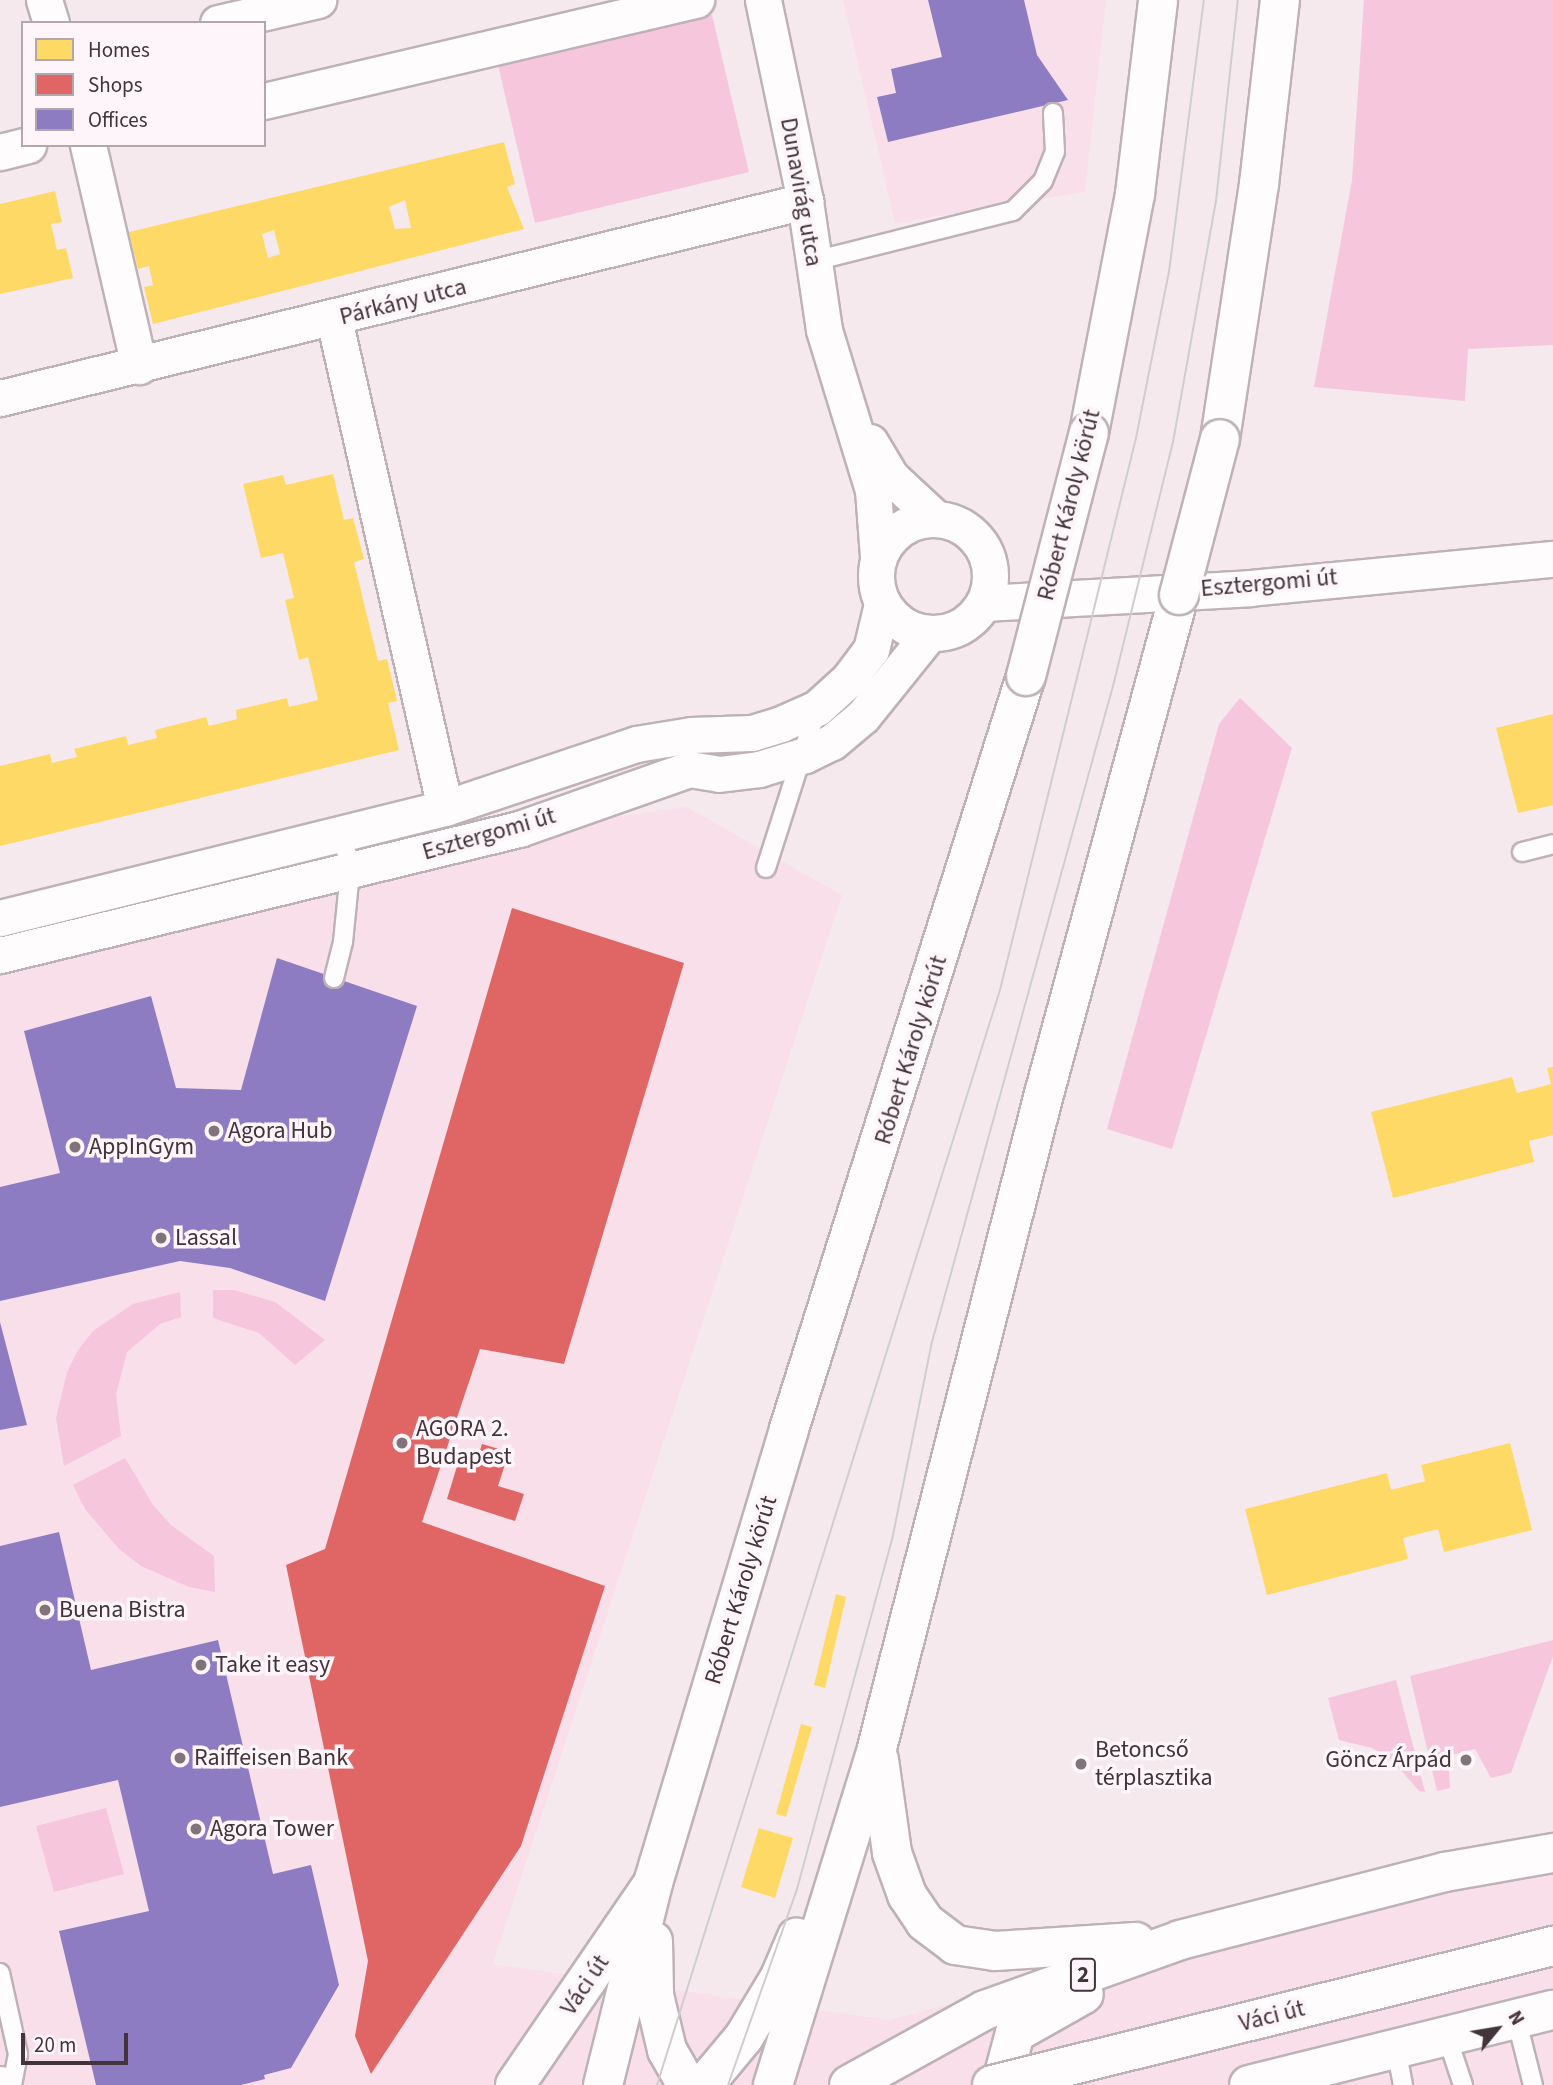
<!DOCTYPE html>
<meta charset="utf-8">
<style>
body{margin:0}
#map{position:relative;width:1553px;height:2085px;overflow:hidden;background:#f5e9ee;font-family:"Source Sans 3",sans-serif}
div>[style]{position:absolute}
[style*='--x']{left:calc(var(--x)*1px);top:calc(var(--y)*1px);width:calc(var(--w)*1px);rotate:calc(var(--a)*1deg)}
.built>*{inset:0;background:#f9dfea}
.green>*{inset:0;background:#f6c6dc}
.homes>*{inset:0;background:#ffd966}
.shops>*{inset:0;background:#e06666}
.offices>*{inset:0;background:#8e7cc3}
.roads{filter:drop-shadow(2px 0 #beb1b7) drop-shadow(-2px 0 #beb1b7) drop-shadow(0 2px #beb1b7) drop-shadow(0 -2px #beb1b7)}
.lane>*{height:18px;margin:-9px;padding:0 9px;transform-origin:9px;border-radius:9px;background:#fefcfc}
.street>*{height:35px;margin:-17.5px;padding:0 17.5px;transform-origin:17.5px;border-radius:17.5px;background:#fefcfc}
.street>.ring{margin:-17.5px;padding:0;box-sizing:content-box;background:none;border:35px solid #fefcfc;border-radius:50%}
.secondary>*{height:38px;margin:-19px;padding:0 19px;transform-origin:19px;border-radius:19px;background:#fefcfc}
.primary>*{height:38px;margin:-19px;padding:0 19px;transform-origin:19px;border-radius:19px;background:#fefcfc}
.tram>*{height:2px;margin:-1px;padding:0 1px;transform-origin:1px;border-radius:1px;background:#d1cdcf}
.bridges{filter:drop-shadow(2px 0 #beb1b7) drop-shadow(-2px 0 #beb1b7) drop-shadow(0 2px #beb1b7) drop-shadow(0 -2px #beb1b7)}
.secondary-bridge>*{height:38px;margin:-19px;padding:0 19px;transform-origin:19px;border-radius:19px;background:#fefcfc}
.primary-bridge>*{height:38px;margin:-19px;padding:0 19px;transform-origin:19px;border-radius:19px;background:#fefcfc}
.dots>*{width:19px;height:19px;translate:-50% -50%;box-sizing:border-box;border:4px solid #fdf5f9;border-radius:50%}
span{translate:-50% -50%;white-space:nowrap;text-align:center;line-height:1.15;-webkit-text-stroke:7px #fdf5f9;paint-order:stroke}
.shield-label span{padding:2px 5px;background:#fdf5f9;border:2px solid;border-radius:5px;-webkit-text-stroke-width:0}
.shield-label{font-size:23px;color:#43333a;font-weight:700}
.street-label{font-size:24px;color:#43333a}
.poi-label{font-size:24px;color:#43333a}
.left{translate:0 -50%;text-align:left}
.right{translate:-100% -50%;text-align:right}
.legend{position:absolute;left:21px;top:21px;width:245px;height:126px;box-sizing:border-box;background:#fdf5f9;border:2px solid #b3a7ad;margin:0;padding:9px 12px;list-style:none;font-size:21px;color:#43333a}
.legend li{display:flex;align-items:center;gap:14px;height:35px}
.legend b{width:35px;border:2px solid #b3a7ad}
.north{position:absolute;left:1462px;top:1994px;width:70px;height:70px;-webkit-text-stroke:5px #fdf5f9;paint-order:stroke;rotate:60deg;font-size:19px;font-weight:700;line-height:28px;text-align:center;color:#43333a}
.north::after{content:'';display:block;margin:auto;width:24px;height:32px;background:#43333a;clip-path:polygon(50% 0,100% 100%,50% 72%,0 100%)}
.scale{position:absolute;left:21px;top:2033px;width:107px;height:32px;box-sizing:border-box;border:4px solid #43333a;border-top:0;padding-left:9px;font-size:21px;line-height:24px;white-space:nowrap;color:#43333a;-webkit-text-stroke:5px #fdf5f9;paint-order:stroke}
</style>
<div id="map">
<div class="built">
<i style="clip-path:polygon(843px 0,1106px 0,1085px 192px,895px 223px)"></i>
<i style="clip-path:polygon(687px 807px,842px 895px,493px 1964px,888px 2020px,1553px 1851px,1553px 2085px,0 2085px,0 941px,419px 843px)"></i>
</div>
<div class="green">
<i style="clip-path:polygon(1364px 0,1553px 0,1553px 345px,1468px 349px,1465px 401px,1314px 387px,1352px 180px)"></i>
<i style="clip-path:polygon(712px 15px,749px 172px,535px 223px,498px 65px)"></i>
<i style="clip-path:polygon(1240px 698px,1292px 748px,1172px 1149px,1107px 1129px,1219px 724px)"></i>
<i style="clip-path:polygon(213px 1290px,234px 1290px,275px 1302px,325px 1340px,295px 1365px,259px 1333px,213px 1318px)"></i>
<i style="clip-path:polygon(180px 1292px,181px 1317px,160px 1324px,127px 1352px,116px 1394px,121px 1436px,64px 1466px,56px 1418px,67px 1372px,78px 1350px,93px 1331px,133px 1304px)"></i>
<i style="clip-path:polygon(125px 1458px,153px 1505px,171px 1525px,214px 1556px,215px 1592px,189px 1587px,141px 1566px,119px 1549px,85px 1509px,73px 1485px)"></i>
<i style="clip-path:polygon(1553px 1640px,1553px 1656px,1511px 1773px,1491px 1778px,1475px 1749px,1448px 1756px,1450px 1788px,1437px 1791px,1410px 1676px)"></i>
<i style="clip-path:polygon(1396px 1680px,1425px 1792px,1419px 1791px,1393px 1761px,1372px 1748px,1339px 1740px,1328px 1698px)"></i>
<i style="clip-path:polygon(106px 1808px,124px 1874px,54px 1892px,36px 1826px)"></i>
</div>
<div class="homes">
<i style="clip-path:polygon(evenodd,504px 142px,515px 184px,507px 187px,524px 229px,153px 324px,144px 287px,153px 285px,149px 266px,138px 269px,129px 232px,504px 142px,405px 200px,411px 228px,395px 229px,389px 207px,405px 200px,504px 142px,274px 230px,280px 254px,268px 258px,262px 234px,274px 230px)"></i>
<i style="clip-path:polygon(55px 191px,62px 222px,51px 224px,57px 250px,66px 248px,73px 278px,0 294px,0 204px)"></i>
<i style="clip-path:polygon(333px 474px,344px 520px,353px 518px,364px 559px,354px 562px,378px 661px,387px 659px,397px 701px,388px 703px,399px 750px,0 846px,0 766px,50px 754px,52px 763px,77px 757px,74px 749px,126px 736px,128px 745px,157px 738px,155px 730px,206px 717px,209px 726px,237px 719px,236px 710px,287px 698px,289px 707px,318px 700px,308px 657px,299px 660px,285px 600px,294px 598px,283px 553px,261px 558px,243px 484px,283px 475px,286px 485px)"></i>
<i style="clip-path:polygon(1553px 714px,1553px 805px,1518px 813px,1496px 728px)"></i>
<i style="clip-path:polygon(1553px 1067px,1553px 1135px,1529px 1141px,1534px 1162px,1393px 1198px,1371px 1112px,1512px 1077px,1517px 1093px,1551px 1084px,1547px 1068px)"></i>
<i style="clip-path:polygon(1510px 1443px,1532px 1530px,1444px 1552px,1438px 1529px,1403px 1538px,1408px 1559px,1267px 1595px,1245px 1509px,1387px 1473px,1391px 1490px,1425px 1481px,1421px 1465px)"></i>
<i style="clip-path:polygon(836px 1594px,846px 1597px,825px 1688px,814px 1685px)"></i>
<i style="clip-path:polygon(801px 1724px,812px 1727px,786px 1817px,776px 1814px)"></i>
<i style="clip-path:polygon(759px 1828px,793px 1838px,775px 1898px,741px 1887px)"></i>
</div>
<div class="shops">
<i style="clip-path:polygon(512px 908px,684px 963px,564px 1364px,480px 1349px,422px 1522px,605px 1586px,521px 1846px,371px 2074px,355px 2036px,368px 1961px,286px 1565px,325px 1549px)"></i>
<i style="clip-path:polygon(482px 1444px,509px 1452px,498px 1486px,524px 1494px,515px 1521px,447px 1499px,461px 1453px,477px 1459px)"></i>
</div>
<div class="offices">
<i style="clip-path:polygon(928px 0,1024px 0,1037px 55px,1068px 100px,888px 142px,877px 97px,896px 93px,891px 69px,942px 57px)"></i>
<i style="clip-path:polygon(277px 958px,417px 1006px,325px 1301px,230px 1268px,180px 1261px,0 1301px,0 1187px,60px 1173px,24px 1031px,151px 996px,176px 1088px,241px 1090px)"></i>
<i style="clip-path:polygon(0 1322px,27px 1425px,0 1430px)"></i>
<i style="clip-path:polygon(59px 1532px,91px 1670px,218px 1640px,273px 1874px,311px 1865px,339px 1985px,291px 2068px,264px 2075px,265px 2079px,241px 2085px,96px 2085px,59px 1931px,149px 1911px,118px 1780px,0 1807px,0 1546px)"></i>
</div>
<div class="roads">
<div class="lane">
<i style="--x:814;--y:261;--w:205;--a:-14.1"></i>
<i style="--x:1013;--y:211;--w:42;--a:-45"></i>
<i style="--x:1043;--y:181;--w:31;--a:-68"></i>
<i style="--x:1055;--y:152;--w:39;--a:-93"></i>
<i style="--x:1522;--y:852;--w:32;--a:-14"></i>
<i style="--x:766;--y:868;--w:168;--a:-72.3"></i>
<i style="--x:334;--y:978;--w:37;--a:-76"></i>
<i style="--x:343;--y:942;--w:70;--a:-84.3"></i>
<i style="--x:350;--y:872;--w:38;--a:-101"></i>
<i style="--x:0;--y:1973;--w:83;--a:77.5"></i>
<i style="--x:18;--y:2054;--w:32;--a:101"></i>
<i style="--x:1516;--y:2018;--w:69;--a:75.8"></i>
<i style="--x:1447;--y:2037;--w:51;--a:71.6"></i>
<i style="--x:1396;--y:2049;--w:37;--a:79"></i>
</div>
<div class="street">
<i style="--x:44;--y:0;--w:24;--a:73"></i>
<i style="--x:763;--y:0;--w:205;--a:78.2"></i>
<i style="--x:805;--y:201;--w:130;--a:81.6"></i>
<i style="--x:824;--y:330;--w:167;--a:73"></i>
<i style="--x:873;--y:490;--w:66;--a:85.7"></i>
<i style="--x:218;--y:23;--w:103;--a:-13"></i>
<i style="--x:264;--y:101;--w:444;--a:-13.2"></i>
<i style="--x:88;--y:145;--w:227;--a:77"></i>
<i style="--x:0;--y:152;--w:29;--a:-14"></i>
<i style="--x:334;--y:319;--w:501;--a:77.21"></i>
<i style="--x:0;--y:398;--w:829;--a:-13.75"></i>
<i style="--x:870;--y:442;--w:41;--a:59"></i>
<i style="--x:891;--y:477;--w:60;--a:43"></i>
<i class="ring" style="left:876px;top:519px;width:79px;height:79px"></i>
<i style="--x:984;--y:603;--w:266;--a:-3.2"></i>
<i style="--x:1250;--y:588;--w:304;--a:-5.5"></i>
<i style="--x:0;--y:918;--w:458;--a:-13.9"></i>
<i style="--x:445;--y:808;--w:201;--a:-18.5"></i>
<i style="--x:636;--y:744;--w:56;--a:-9.3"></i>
<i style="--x:691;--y:735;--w:61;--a:-1.9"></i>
<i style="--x:752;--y:733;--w:30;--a:-17"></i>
<i style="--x:781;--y:724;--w:39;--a:-24"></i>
<i style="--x:817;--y:708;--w:42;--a:-42.1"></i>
<i style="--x:848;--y:680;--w:38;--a:-53"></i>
<i style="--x:871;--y:650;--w:47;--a:-76.6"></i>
<i style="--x:0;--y:955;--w:534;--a:-13.65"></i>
<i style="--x:519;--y:829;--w:180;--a:-19.4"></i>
<i style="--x:689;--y:769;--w:30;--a:9"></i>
<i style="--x:719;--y:774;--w:40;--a:-7.1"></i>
<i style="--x:759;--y:769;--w:48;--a:-16.9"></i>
<i style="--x:805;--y:755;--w:30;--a:-26"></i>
<i style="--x:832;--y:742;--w:40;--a:-40"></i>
<i style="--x:863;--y:716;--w:105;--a:-51.2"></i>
<i style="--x:0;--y:2084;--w:1;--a:90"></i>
</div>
<div class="secondary">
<i style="--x:515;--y:2085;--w:239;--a:-55.6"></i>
</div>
<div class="primary">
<i style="--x:1089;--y:433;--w:243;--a:-79.1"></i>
<i style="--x:1135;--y:194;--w:195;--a:-83.2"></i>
<i style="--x:1220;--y:439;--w:258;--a:-81.3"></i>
<i style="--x:1259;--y:184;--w:185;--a:-83.5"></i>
<i style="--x:879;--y:1760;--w:94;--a:82"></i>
<i style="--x:892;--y:1853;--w:45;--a:70.3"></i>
<i style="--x:907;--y:1895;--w:32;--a:56"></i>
<i style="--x:925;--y:1922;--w:38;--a:37"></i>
<i style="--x:955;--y:1945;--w:40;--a:8.5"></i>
<i style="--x:995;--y:1951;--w:141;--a:-3.7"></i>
<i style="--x:653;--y:1941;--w:54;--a:88.9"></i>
<i style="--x:654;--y:1995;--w:57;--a:76.7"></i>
<i style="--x:667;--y:2050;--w:40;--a:60.3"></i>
<i style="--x:603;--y:2085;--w:208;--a:-76.1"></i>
<i style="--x:653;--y:1883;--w:474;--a:-73.3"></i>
<i style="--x:789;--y:1429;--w:789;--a:-72.53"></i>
<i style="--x:704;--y:2085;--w:62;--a:-50.2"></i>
<i style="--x:744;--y:2037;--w:70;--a:-59"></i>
<i style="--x:780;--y:1977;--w:43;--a:-67"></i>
<i style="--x:773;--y:2085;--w:353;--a:-72.8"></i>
<i style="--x:877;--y:1748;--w:675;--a:-75.68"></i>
<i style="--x:1044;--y:1094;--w:517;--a:-74.86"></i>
<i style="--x:849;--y:2085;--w:155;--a:-28.9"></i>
<i style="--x:985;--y:2010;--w:207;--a:-19.7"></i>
<i style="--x:1180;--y:1940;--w:274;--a:-14.4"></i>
<i style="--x:1445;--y:1872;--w:110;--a:-10"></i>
<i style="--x:1009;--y:2085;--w:12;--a:-114"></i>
<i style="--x:1004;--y:2074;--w:42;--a:-75"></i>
<i style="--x:1015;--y:2033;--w:79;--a:-29.5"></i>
<i style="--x:1249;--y:2085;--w:313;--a:-13.9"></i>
</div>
</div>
<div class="tram">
<i style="--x:657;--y:2085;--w:1147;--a:-72.61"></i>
<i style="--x:1000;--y:990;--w:569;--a:-76.16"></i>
<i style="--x:1136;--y:438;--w:169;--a:-78.8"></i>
<i style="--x:1169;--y:272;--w:274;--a:-82.7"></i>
<i style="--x:728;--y:2085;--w:208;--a:-70.6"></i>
<i style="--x:797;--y:1889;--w:362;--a:-74.8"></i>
<i style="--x:892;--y:1540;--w:202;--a:-78.6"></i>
<i style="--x:932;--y:1342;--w:685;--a:-74.58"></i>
<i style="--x:1114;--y:682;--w:247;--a:-76.2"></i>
<i style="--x:1173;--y:442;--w:245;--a:-79.9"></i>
<i style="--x:1216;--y:201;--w:202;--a:-83.8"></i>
</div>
<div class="bridges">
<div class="secondary-bridge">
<i style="--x:992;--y:2085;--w:578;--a:-13.92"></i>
</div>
<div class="primary-bridge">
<i style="--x:1179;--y:595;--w:161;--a:-75.3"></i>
<i style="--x:1026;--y:676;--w:251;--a:-75.5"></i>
</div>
</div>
<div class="dots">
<i style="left:214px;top:1131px;background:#817379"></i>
<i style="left:75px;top:1147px;background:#817379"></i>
<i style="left:161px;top:1238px;background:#817379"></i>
<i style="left:402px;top:1443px;background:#817379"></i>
<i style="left:45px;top:1610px;background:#817379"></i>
<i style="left:201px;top:1665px;background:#817379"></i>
<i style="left:180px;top:1758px;background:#817379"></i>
<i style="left:1466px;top:1760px;background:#817379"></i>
<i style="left:1081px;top:1764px;background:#817379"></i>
<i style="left:196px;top:1829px;background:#817379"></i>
</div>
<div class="shield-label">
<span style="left:1083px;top:1975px">2</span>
</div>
<div class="street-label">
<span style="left:801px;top:192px;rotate:80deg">Dunavirág utca</span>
<span style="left:403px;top:302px;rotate:-14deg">Párkány utca</span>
<span style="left:1069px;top:505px;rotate:-76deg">Róbert Károly körút</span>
<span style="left:1269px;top:583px;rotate:-5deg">Esztergomi út</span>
<span style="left:489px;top:834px;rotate:-16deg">Esztergomi út</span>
<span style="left:911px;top:1050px;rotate:-73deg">Róbert Károly körút</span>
<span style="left:741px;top:1590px;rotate:-73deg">Róbert Károly körút</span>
<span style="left:585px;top:1985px;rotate:-56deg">Váci út</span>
<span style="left:1272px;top:2016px;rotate:-14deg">Váci út</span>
</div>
<div class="poi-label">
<span class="left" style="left:228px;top:1131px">Agora Hub</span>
<span class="left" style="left:89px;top:1147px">AppInGym</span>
<span class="left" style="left:175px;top:1238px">Lassal</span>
<span class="left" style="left:416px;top:1443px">AGORA 2.<br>Budapest</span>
<span class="left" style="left:59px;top:1610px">Buena Bistra</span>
<span class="left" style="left:215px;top:1665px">Take it easy</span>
<span class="left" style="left:1095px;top:1764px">Betoncső<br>térplasztika</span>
<span class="left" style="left:194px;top:1758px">Raiffeisen Bank</span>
<span class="right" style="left:1452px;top:1760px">Göncz Árpád</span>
<span class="left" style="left:210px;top:1829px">Agora Tower</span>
</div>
<ul class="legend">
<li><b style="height:19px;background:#ffd966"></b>Homes</li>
<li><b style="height:19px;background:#e06666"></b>Shops</li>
<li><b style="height:19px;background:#8e7cc3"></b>Offices</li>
</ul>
<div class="north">N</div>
<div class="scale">20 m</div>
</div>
